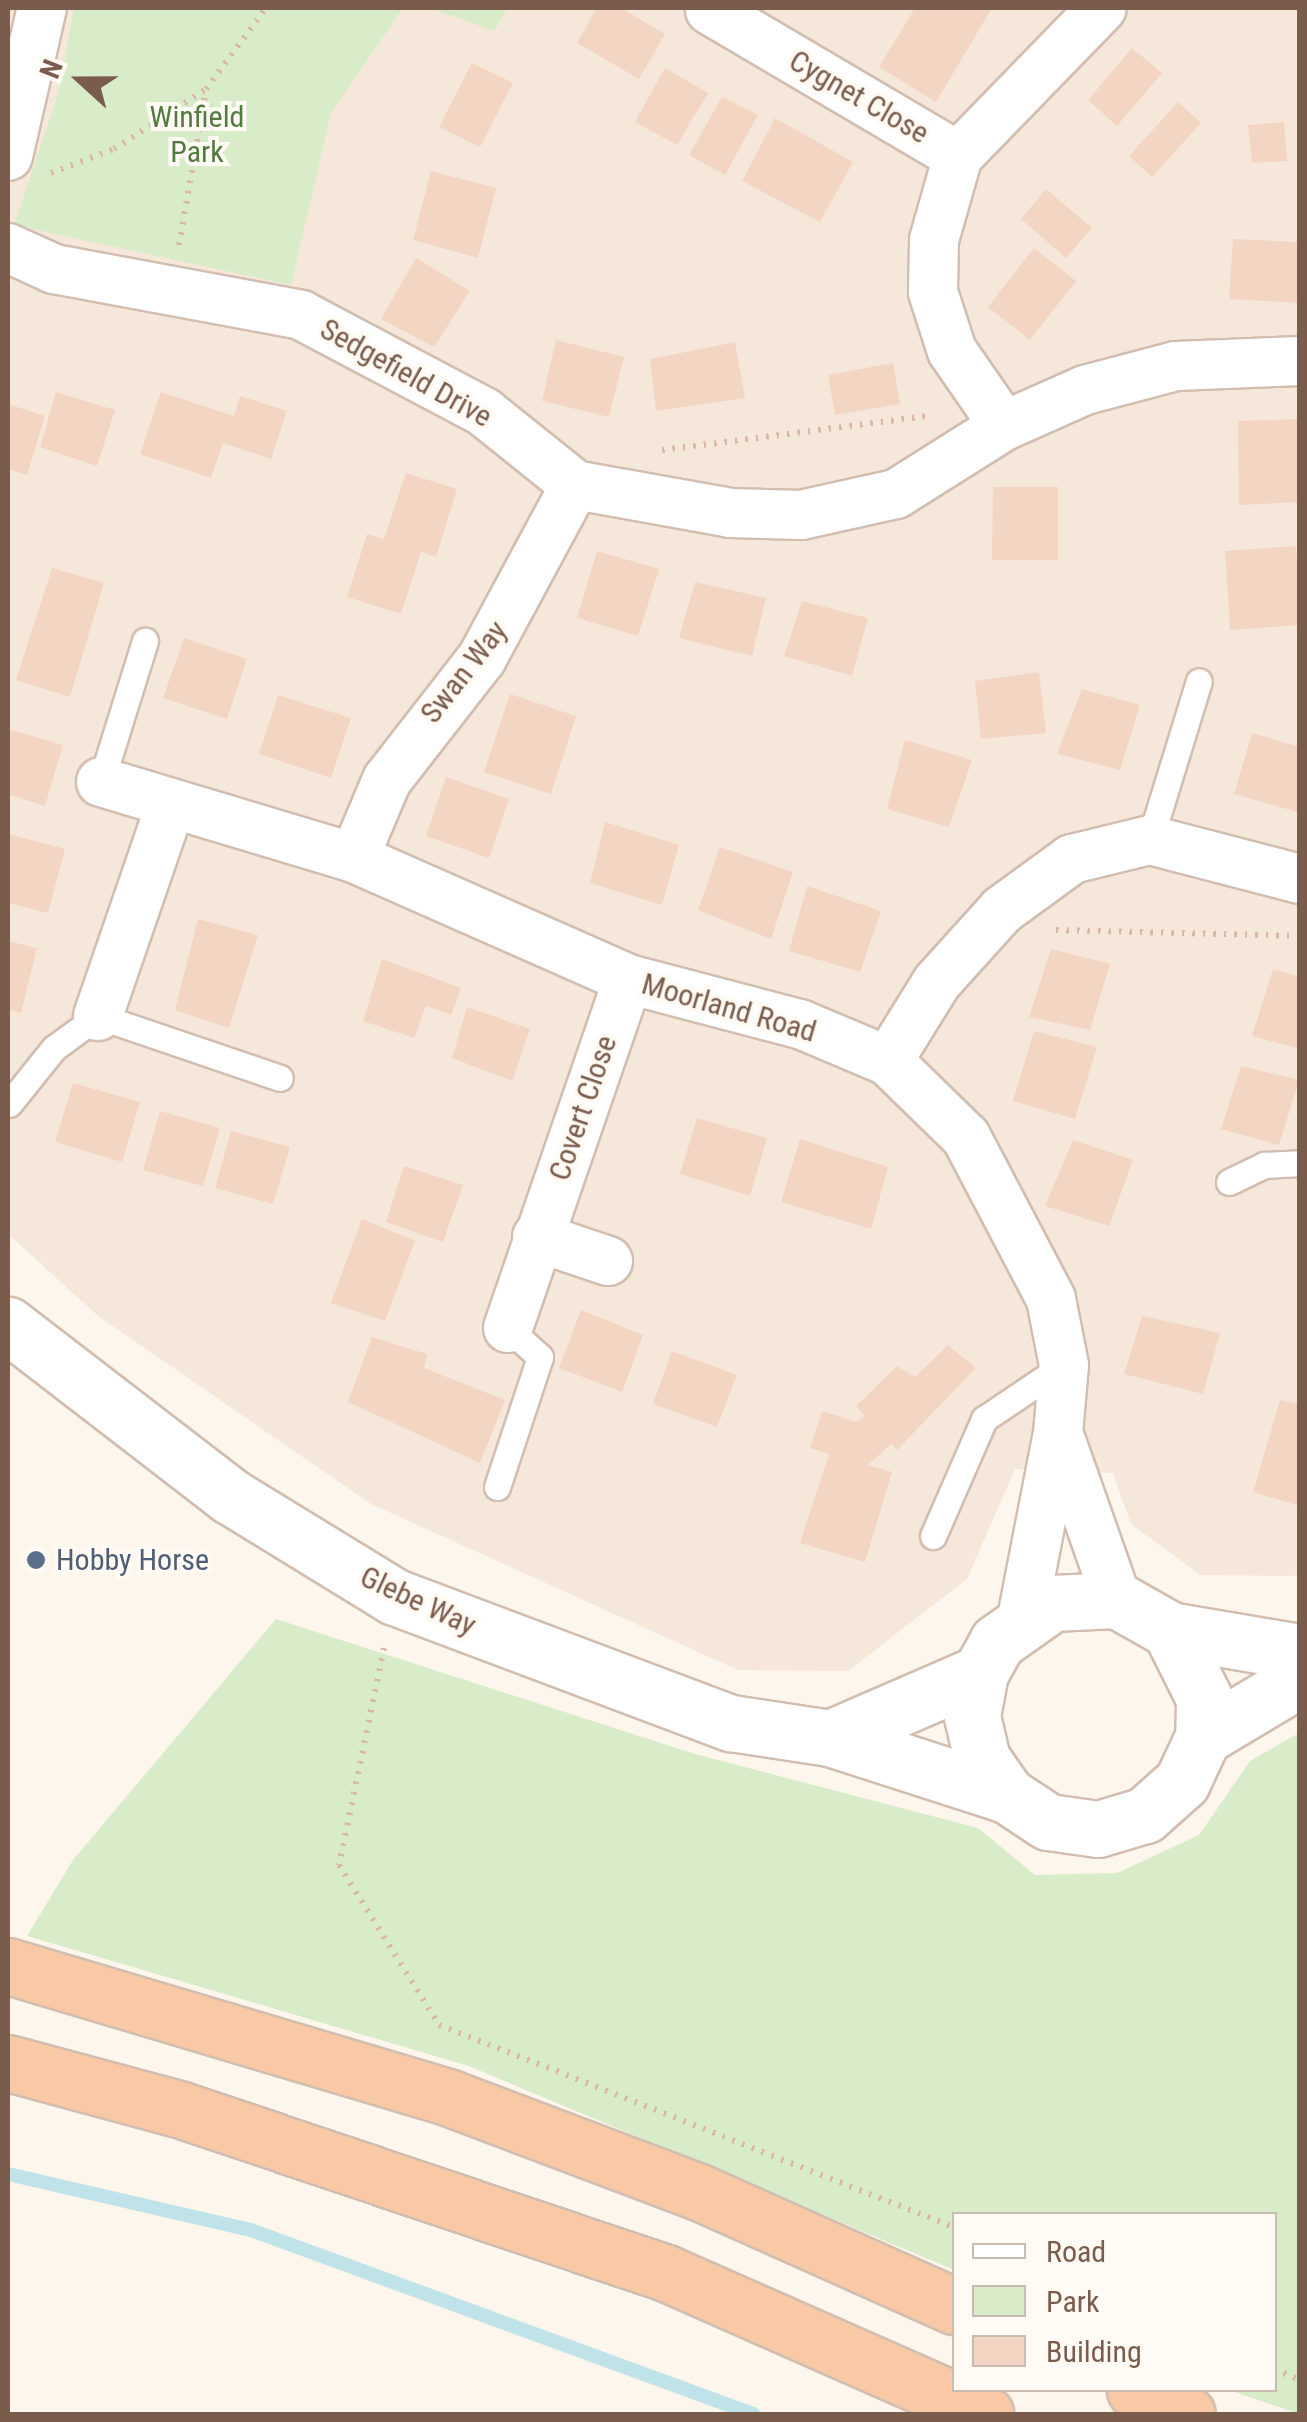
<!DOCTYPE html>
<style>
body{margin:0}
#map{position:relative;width:1307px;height:2422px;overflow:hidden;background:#fdf6ec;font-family:"Roboto Condensed",sans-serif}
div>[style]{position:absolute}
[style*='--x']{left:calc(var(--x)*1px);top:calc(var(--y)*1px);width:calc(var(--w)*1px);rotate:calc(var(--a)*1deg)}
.residential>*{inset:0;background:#f5e8da}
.green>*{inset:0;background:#d8ecc9}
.stream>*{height:14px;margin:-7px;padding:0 7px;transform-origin:7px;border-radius:7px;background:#bfe3e8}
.building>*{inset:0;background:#f3d5c3}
.path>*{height:6px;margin-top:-3px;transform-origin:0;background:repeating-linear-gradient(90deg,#d9b8a5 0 2.5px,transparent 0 10.5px)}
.roads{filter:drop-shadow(2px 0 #d1beb0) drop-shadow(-2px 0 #d1beb0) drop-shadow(0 2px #d1beb0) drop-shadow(0 -2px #d1beb0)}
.service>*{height:25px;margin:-12.5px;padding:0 12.5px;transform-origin:12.5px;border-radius:12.5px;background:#fff}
.minor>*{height:48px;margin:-24px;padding:0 24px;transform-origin:24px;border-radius:24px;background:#fff}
.tertiary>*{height:55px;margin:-27.5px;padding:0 27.5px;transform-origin:27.5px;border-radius:27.5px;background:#fff}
.trunk>*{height:55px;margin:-27.5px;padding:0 27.5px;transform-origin:27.5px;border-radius:27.5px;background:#f9c8a4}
.dots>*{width:28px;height:28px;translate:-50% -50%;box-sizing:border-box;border:5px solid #fffaf3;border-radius:50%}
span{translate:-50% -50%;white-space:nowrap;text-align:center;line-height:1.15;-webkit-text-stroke:8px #fffaf3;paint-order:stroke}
.street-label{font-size:30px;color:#7a5c4d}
.park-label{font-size:30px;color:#537a41}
.service-label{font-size:30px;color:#4e5e75}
.left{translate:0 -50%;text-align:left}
.frame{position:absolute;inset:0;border:10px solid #7a5c4d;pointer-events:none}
.legend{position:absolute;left:952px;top:2212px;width:325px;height:180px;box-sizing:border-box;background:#fffaf3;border:2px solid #cabbb1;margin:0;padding:12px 18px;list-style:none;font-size:30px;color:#7a5c4d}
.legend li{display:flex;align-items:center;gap:20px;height:50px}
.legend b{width:50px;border:2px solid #cabbb1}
.north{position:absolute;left:30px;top:30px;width:100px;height:100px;-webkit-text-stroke:8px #fffaf3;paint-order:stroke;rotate:291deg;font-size:28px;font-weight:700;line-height:40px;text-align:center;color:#7a5c4d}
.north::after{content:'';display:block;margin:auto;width:35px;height:45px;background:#7a5c4d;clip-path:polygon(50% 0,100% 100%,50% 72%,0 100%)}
</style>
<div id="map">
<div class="residential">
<i style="clip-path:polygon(8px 8px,1299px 8px,1299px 1576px,1200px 1575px,1131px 1524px,1113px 1473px,1015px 1469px,967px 1579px,848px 1671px,738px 1670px,371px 1504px,98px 1316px,8px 1234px)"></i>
</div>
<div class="green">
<i style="clip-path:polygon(74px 8px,403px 8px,331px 113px,291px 285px,14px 225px,58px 95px)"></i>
<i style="clip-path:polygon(430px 8px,508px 8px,494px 31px)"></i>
<i style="clip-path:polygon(276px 1619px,695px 1754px,978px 1828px,1035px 1875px,1117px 1873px,1199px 1835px,1250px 1761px,1299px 1733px,1299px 2414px,1229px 2390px,1274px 2390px,1274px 2214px,954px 2214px,954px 2270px,469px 2066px,27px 1936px,73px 1860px)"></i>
</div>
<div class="stream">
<i style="--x:8;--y:2174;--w:249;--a:13"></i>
<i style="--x:251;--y:2230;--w:535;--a:20.13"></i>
</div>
<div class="building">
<i style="clip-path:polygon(597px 8px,621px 8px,665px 34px,639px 79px,577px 43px)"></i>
<i style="clip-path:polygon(915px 8px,992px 8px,936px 102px,879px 67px)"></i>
<i style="clip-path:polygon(1132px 48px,1162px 73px,1117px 126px,1088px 100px)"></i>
<i style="clip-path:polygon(472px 63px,513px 83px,480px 147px,439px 127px)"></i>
<i style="clip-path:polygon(665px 68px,708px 93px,677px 145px,635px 122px)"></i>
<i style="clip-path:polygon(722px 97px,758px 115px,725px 175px,689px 155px)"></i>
<i style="clip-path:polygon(1178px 102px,1201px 123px,1152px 177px,1129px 156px)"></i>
<i style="clip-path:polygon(775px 118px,853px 162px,820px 222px,742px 181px)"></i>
<i style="clip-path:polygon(1284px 122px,1287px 161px,1252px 163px,1248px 125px)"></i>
<i style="clip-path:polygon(431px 171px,496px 188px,478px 258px,413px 240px)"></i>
<i style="clip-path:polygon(1046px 189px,1092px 228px,1066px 258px,1021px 219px)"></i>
<i style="clip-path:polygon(1233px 239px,1300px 242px,1300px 303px,1229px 299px)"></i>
<i style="clip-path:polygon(1034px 248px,1076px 281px,1030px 340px,988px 307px)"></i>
<i style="clip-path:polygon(416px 258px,470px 291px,434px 347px,381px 319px)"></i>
<i style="clip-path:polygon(556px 340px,624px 357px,609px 417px,542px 401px)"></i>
<i style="clip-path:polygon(735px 342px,745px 398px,656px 411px,650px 359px)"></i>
<i style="clip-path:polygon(893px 363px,900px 404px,835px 415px,828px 375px)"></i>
<i style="clip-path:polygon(56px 392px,115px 410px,97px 466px,40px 447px)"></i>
<i style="clip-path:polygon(161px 392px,234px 416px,240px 396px,287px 411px,271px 459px,223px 443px,211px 478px,140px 454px)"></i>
<i style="clip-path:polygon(8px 404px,45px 416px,27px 475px,8px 469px)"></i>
<i style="clip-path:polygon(1300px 419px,1300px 502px,1239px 505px,1238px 421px)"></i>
<i style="clip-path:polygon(406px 473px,457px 489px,436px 557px,421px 552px,401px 614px,347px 597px,367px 534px,384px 539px)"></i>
<i style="clip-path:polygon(993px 487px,1058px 487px,1058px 560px,992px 560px)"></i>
<i style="clip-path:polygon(1296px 546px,1300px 625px,1230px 630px,1225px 551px)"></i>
<i style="clip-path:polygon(597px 551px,659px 569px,638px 636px,577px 618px)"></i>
<i style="clip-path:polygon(52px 568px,104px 583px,70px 697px,16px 680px)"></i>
<i style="clip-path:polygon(695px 582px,766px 598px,752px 656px,679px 638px)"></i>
<i style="clip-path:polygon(802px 601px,868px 618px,852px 676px,784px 656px)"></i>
<i style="clip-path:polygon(184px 638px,247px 659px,227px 719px,163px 698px)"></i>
<i style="clip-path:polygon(1039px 672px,1046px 733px,981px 739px,975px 681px)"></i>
<i style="clip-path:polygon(1082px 689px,1140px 705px,1120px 770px,1057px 754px)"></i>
<i style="clip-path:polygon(510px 694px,576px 716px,551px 794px,484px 772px)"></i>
<i style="clip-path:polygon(278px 695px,351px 718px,331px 778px,259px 754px)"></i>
<i style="clip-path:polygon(8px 729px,63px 745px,45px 806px,8px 794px)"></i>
<i style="clip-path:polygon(1252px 733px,1300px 747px,1298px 812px,1234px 794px)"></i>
<i style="clip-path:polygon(905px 740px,972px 760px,949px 827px,887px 809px)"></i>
<i style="clip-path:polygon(446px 777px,509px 799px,489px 858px,426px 836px)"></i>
<i style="clip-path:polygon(605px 822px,679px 845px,662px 905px,590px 883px)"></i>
<i style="clip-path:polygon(8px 834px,65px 849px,48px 913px,8px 903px)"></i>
<i style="clip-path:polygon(720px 847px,793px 872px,771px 939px,698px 910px)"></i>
<i style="clip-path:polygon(807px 886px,881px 911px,860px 972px,789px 951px)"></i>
<i style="clip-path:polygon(198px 919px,258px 935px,229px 1028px,175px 1010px)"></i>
<i style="clip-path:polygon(8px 941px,37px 948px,21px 1013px,8px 1009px)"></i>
<i style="clip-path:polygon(1051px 949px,1110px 964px,1090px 1030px,1029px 1017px)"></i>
<i style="clip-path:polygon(382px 959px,461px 988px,451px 1015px,426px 1006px,414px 1038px,363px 1021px)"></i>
<i style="clip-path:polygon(1273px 969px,1300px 977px,1300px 1049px,1252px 1036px)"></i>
<i style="clip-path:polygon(467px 1007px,530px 1029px,512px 1081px,452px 1058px)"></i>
<i style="clip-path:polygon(1034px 1031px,1097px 1047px,1075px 1119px,1013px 1101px)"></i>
<i style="clip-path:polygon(1241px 1066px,1299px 1080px,1279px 1145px,1221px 1129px)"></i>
<i style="clip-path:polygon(73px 1083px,140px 1102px,122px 1162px,55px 1142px)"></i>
<i style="clip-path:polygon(160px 1111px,220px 1128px,203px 1186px,143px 1170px)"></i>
<i style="clip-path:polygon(697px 1118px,767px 1138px,750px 1196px,680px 1174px)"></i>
<i style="clip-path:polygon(231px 1131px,290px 1147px,273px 1204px,215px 1188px)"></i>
<i style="clip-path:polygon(800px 1139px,888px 1167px,871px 1229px,781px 1202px)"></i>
<i style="clip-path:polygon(1073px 1140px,1133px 1160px,1109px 1226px,1045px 1206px)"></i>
<i style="clip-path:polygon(404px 1166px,463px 1185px,443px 1242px,386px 1222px)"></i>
<i style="clip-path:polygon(362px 1219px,415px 1241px,385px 1321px,331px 1303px)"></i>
<i style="clip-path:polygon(581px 1310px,643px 1335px,622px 1392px,559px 1368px)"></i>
<i style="clip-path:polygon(1142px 1316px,1220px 1333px,1203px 1394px,1124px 1374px)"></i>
<i style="clip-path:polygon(372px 1337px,427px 1354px,424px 1368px,505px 1400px,480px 1463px,348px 1402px)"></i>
<i style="clip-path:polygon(948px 1345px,976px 1368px,897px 1450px,892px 1443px,868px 1465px,892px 1472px,865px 1562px,800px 1543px,829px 1454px,810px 1448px,822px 1411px,856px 1422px,865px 1416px,856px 1406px,897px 1366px,915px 1377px)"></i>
<i style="clip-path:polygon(672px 1351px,737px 1375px,717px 1427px,653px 1404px)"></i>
<i style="clip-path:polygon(1280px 1400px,1300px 1404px,1300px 1506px,1253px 1492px)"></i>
</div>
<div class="path">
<i style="--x:51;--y:173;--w:67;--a:-20.9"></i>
<i style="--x:114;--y:149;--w:110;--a:-33.1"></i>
<i style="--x:206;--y:89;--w:101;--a:-53.5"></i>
<i style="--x:179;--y:245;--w:157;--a:-80.1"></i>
<i style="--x:662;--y:450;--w:267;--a:-7.3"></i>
<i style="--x:1056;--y:930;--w:244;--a:1.4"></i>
<i style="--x:384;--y:1648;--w:222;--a:101.7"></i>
<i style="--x:339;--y:1865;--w:189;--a:58"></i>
<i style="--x:439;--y:2025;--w:553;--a:21.42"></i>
<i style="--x:1274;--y:2369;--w:28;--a:23"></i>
</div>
<div class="roads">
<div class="service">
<i style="--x:101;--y:782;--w:148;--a:-72.7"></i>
<i style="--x:1150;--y:840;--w:166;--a:-72.9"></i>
<i style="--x:9;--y:1104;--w:72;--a:-51.2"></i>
<i style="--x:54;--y:1048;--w:54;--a:-36"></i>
<i style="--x:98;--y:1016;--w:192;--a:18.8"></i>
<i style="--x:1229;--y:1182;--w:39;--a:-26"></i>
<i style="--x:1264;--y:1165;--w:36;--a:-3"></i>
<i style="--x:497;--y:1487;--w:137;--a:-71.7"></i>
<i style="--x:540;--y:1357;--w:43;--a:-137.8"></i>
<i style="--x:933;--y:1536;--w:128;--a:-66.4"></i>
<i style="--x:984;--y:1419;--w:97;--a:-34"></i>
</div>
<div class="minor">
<i style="--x:710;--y:10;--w:288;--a:30.5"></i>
<i style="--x:8;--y:156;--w:152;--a:-77.1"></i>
<i style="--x:8;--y:248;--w:51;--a:24.5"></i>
<i style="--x:54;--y:269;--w:251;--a:10.5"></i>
<i style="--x:301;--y:315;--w:207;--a:27.9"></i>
<i style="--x:484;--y:412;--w:117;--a:38.7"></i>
<i style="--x:575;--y:485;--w:158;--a:10.2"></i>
<i style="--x:730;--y:513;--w:71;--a:1.6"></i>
<i style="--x:801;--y:515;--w:97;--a:-12.5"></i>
<i style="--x:896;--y:494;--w:128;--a:-32.2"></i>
<i style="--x:1004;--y:426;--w:89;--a:-24"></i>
<i style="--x:1085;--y:390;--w:94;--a:-14.8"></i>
<i style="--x:1176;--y:366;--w:124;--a:-2.3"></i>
<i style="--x:1004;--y:426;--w:91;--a:-124.7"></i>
<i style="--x:952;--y:351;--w:62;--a:-107.9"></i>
<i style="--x:933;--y:292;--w:52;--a:-88.9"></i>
<i style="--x:934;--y:240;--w:87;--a:-74.1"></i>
<i style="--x:958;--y:156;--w:206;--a:-45.8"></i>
<i style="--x:101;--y:782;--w:264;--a:16.7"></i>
<i style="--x:354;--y:858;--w:300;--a:23.8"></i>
<i style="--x:628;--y:979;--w:178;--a:14.7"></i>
<i style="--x:800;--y:1024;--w:95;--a:22.8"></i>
<i style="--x:888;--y:1061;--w:109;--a:44.3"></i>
<i style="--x:966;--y:1137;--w:183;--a:62.3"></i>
<i style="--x:1051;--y:1299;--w:67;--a:78.9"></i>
<i style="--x:1064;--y:1365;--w:68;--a:95"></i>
<i style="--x:1058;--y:1433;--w:188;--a:101"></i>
<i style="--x:354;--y:858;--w:85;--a:-67.1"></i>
<i style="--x:387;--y:780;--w:155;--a:-52.1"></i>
<i style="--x:482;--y:658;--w:196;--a:-61.7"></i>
<i style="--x:98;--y:1016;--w:224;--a:-71"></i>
<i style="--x:888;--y:1061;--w:93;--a:-58.2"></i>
<i style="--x:937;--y:982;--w:97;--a:-47.9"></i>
<i style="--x:1002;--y:910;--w:87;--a:-36.1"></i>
<i style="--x:1072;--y:859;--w:80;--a:-13.7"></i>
<i style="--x:1150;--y:840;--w:155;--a:14.6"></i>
<i style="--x:537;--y:1237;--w:75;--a:18.7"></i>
<i style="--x:508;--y:1328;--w:369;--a:-71"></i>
<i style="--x:1061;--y:1441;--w:169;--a:70.6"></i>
</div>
<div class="tertiary">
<i style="--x:8;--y:1325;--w:280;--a:37.6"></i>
<i style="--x:230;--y:1496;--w:193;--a:31.5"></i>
<i style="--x:395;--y:1597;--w:359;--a:20.6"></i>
<i style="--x:731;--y:1723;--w:100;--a:8.6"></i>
<i style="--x:830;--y:1738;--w:186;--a:17.9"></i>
<i style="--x:1170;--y:1630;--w:76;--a:63.4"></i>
<i style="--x:1204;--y:1698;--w:39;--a:91"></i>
<i style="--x:1203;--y:1737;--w:50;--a:115"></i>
<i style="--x:1182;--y:1782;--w:50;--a:138.3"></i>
<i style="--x:1145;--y:1815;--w:49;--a:163.4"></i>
<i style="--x:1098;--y:1829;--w:50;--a:-172"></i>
<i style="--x:1048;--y:1822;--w:49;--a:-146.6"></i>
<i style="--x:1007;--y:1795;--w:44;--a:-124.8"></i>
<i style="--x:982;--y:1759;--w:44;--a:-103.1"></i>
<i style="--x:972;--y:1716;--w:44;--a:-79.5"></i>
<i style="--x:980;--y:1673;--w:35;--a:-61"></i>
<i style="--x:997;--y:1642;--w:67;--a:-35.3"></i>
<i style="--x:1052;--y:1603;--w:65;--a:-2.6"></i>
<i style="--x:1117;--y:1600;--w:61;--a:29.5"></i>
<i style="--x:1170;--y:1630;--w:132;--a:9.6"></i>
<i style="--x:1203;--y:1737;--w:113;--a:-30.9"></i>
<i style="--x:830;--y:1738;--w:163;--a:-23.4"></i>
</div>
<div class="trunk">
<i style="--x:8;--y:1966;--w:461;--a:16.6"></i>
<i style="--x:450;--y:2098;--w:266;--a:20.7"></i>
<i style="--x:699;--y:2192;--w:279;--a:24.1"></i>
<i style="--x:8;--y:2063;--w:180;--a:15.1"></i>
<i style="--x:182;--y:2110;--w:511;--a:18.61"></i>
<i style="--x:666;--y:2273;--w:349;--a:23.8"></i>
<i style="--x:1135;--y:2390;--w:57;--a:24.8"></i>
</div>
</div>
<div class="dots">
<i style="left:36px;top:1560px;background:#5c6f8a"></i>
</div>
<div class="street-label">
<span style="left:859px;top:97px;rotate:30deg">Cygnet Close</span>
<span style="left:406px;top:373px;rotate:29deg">Sedgefield Drive</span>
<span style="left:464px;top:672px;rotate:-52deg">Swan Way</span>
<span style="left:729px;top:1008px;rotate:16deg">Moorland Road</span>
<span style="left:583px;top:1108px;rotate:-71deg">Covert Close</span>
<span style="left:418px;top:1601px;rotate:25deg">Glebe Way</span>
</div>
<div class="park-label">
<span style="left:197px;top:134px">Winfield<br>Park</span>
</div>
<div class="service-label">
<span class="left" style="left:56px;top:1560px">Hobby Horse</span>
</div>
<div class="frame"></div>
<ul class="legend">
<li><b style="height:12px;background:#fff"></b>Road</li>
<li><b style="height:28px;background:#d8ecc9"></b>Park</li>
<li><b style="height:28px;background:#f3d5c3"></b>Building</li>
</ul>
<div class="north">N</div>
</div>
